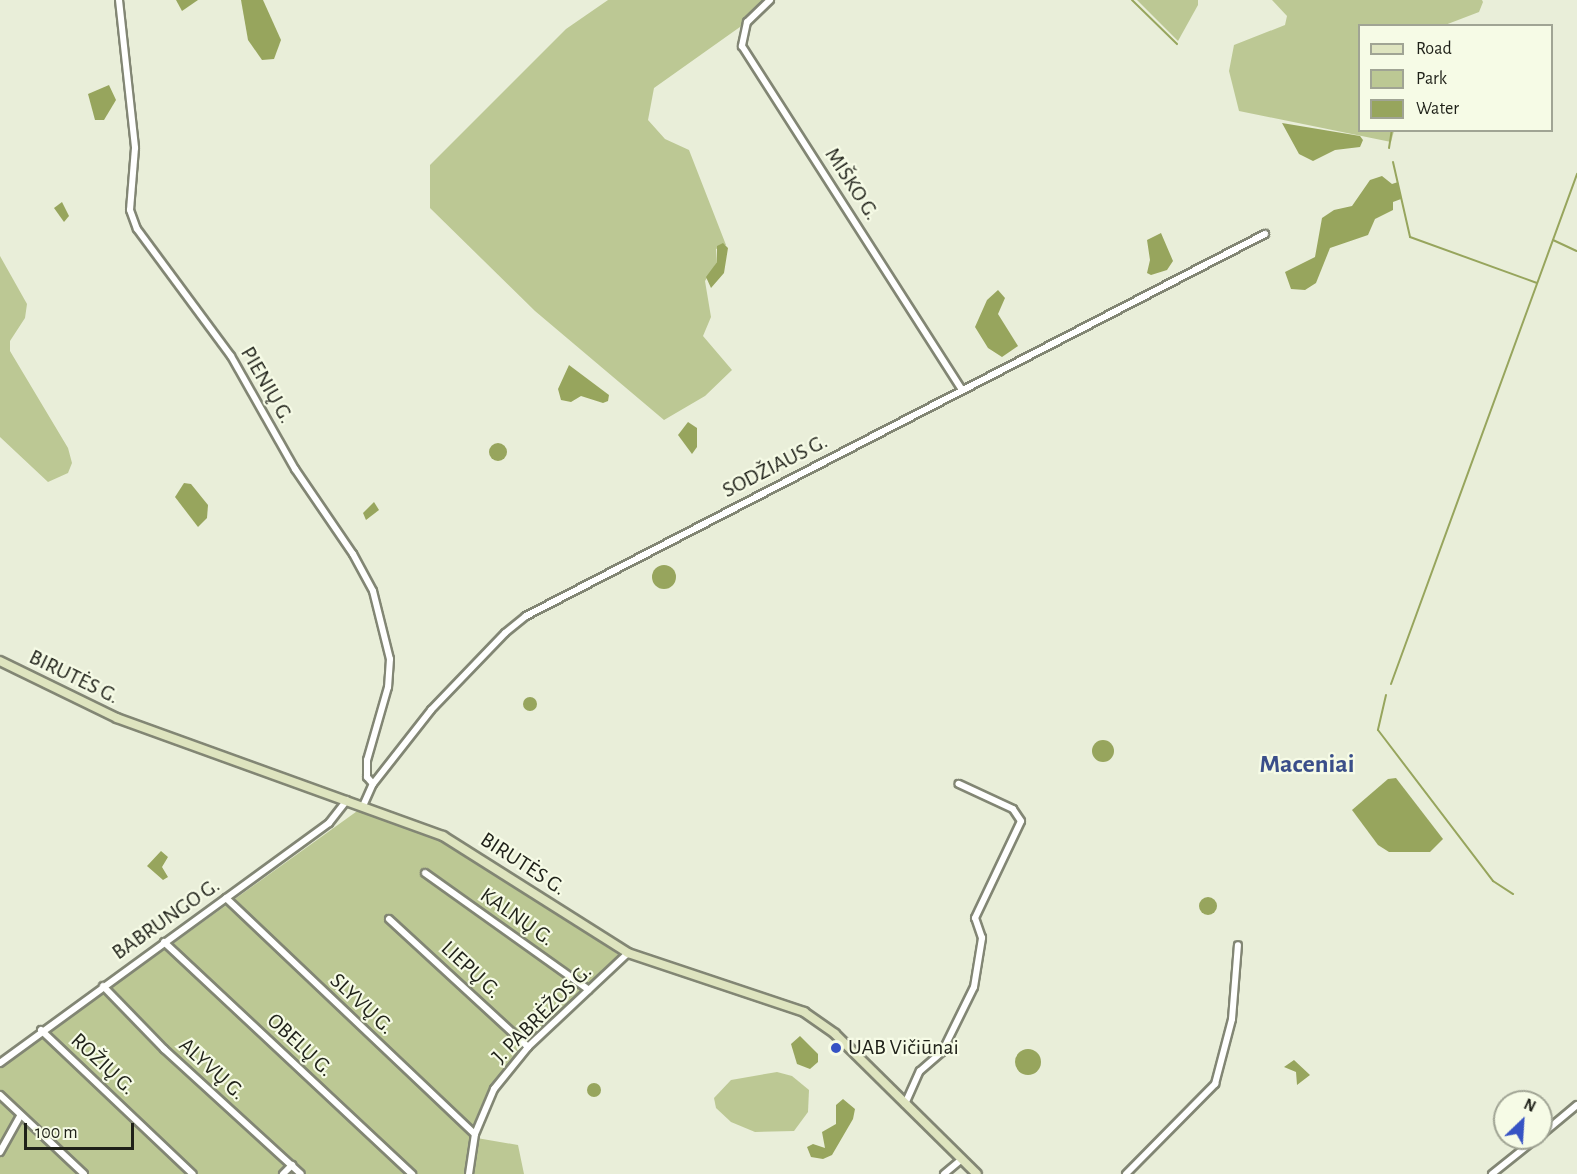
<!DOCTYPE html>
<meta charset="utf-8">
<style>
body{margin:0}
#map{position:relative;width:1577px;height:1174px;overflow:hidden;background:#e9eed9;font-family:"Alegreya Sans",sans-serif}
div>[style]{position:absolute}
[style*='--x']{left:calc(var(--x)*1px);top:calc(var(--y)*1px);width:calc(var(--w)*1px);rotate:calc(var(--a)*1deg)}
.green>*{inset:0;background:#bcc894}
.water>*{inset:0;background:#97a55d}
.round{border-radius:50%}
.stream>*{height:2px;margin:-1px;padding:0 1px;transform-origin:1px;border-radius:1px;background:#97a55d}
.roads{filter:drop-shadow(2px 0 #828674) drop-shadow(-2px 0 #828674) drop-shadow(0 2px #828674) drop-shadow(0 -2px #828674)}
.street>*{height:6px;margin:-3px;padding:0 3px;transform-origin:3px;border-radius:3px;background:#fff}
.secondary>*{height:8px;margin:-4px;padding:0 4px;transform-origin:4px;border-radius:4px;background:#dee4bf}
.dots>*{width:16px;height:16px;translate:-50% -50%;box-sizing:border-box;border:3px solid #f6fbe6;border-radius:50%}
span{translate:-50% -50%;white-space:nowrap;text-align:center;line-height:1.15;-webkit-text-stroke:4.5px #f6fbe6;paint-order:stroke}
.street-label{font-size:22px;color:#1f2119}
.poi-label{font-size:22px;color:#1f2119}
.left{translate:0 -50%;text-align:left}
.quarter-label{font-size:26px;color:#3a4e89;font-weight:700}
.legend{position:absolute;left:1358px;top:24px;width:195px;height:108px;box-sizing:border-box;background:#f6fbe6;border:2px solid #a0a494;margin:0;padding:8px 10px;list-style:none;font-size:18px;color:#1f2119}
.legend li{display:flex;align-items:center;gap:12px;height:30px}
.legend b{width:30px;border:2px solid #a0a494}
.north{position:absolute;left:1493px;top:1090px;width:60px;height:60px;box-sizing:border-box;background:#f6fbe6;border:2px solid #a0a494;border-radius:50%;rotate:25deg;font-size:16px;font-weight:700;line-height:24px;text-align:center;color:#1f2119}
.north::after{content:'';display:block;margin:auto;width:21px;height:27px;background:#3653c4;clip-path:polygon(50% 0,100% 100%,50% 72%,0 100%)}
.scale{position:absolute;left:24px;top:1123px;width:110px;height:27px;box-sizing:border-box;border:3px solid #1f2119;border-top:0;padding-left:8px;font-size:18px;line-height:21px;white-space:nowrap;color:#1f2119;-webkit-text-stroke:4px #f6fbe6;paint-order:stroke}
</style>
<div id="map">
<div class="green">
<i style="clip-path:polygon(608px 0,768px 0,747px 22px,654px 88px,648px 120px,665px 139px,689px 150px,726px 245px,716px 249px,717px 262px,705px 281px,711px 317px,703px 336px,732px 370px,705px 396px,664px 420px,535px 311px,430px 208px,430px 165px,566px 29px)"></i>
<i style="clip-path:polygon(1137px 0,1198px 0,1198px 5px,1178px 41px)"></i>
<i style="clip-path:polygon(1272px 0,1482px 0,1483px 2px,1479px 12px,1445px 25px,1360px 26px,1360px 130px,1394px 131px,1391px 142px,1239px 111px,1229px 71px,1234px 45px,1285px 25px,1287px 16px)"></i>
<i style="clip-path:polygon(0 256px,27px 304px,25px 318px,10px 341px,10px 351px,68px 448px,72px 463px,68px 473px,48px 482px,0 437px)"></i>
<i style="clip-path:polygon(360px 809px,417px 829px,458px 849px,619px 955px,529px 1040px,493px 1084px,481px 1106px,471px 1137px,518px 1145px,524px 1174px,0 1174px,0 1068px)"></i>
<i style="clip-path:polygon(777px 1072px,792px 1076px,809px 1090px,808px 1112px,794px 1131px,755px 1132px,731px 1122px,716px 1108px,714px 1098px,731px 1080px)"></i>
</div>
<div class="water">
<i style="clip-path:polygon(176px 0,198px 0,182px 11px)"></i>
<i style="clip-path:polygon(241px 0,263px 0,281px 40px,274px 59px,262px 60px,248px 40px)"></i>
<i style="clip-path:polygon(109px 85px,116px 100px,104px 120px,95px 120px,88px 94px)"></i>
<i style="clip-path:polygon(1282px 123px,1360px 136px,1363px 140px,1360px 147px,1335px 150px,1313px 161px,1299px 154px)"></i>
<i style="clip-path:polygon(1382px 176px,1392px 184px,1398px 182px,1401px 199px,1393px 202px,1393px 210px,1375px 219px,1368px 235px,1330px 248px,1316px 283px,1305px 290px,1291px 289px,1285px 272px,1315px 257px,1322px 218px,1334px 210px,1352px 206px,1370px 180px)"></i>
<i style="clip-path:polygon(62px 202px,69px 216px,64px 222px,54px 208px)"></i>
<i style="clip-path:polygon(1161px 233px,1173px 261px,1167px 270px,1151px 275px,1147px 273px,1150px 260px,1147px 240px)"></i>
<i style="clip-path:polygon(723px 243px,728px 248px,724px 273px,711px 288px,706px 277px,717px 262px,717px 246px)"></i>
<i style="clip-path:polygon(998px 290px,1005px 298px,998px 314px,1018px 346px,1002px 357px,988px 348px,975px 327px,987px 300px)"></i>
<i style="clip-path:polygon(569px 365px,609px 395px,608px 401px,603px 403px,581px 396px,571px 402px,561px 400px,558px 389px)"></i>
<i style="clip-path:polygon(688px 422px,697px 428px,697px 447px,692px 454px,678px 435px)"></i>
<i class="round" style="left:489px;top:443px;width:18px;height:18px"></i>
<i style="clip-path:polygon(184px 483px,191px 484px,208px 505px,207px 518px,198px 527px,175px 497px)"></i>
<i style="clip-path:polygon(374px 502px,379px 510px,366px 520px,363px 513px)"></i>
<i class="round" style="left:652px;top:565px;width:24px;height:24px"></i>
<i class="round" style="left:523px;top:697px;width:14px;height:14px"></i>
<i class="round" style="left:1092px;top:740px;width:22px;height:22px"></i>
<i style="clip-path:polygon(1396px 778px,1443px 839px,1430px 852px,1389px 852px,1378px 845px,1352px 810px,1388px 779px)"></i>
<i style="clip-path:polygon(161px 851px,168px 857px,162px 867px,168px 877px,163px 880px,147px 866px)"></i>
<i class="round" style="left:1199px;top:897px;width:18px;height:18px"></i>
<i style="clip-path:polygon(800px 1036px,818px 1054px,818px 1062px,810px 1069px,797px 1064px,791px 1044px)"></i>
<i class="round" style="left:1015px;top:1049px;width:26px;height:26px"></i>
<i style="clip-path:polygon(1294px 1060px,1310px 1075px,1297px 1085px,1296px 1072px,1284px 1067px)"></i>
<i class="round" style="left:587px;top:1083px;width:14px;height:14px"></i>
<i style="clip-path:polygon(843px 1099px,855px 1109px,853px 1119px,832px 1155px,823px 1159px,811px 1157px,807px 1147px,813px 1144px,825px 1148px,822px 1132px,836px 1124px,836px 1105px)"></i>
</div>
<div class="stream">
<i style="--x:1132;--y:0;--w:63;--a:44.4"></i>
<i style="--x:1389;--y:148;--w:18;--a:-81"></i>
<i style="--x:1393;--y:162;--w:77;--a:77.2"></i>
<i style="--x:1410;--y:237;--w:135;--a:19.9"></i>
<i style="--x:1553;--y:240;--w:26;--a:25"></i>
<i style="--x:1391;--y:684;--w:543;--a:-69.96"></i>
<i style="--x:1386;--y:695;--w:36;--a:103"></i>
<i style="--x:1378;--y:730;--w:190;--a:52.7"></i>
<i style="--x:1493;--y:881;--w:24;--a:33"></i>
</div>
<div class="roads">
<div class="street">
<i style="--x:119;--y:0;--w:149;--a:83.8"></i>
<i style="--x:135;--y:148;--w:62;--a:94.6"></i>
<i style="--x:130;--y:210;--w:20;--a:70"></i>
<i style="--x:137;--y:229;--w:158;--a:53.5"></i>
<i style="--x:231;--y:356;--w:130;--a:60.5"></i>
<i style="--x:295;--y:469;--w:103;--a:55.7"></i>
<i style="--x:353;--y:554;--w:42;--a:61.6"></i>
<i style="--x:373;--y:591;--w:70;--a:76"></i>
<i style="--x:390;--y:659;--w:28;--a:94"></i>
<i style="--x:388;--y:687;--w:76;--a:106"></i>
<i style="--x:367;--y:760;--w:17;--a:90"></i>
<i style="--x:367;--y:777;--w:9;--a:49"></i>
<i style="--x:770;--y:0;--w:32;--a:136"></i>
<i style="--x:747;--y:22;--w:25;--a:102"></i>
<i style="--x:742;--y:46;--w:408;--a:57.4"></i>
<i style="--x:363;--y:806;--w:24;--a:-66"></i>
<i style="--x:373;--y:784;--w:94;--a:-51.9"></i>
<i style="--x:431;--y:710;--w:107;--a:-46.1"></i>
<i style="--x:505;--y:633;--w:27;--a:-39"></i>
<i style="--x:526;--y:616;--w:832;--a:-27.34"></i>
<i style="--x:425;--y:873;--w:201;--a:35.5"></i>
<i style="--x:226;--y:898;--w:343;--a:43.5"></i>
<i style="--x:389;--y:919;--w:189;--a:42.6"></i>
<i style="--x:164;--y:942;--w:340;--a:43.1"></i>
<i style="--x:103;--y:986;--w:88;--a:45.9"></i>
<i style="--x:164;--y:1049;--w:185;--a:42.4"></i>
<i style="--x:41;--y:1030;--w:209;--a:43.5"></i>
<i style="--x:0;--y:1063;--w:407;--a:-36.1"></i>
<i style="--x:329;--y:823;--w:29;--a:-52"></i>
<i style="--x:0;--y:1095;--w:115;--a:43.2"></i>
<i style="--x:905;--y:1104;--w:36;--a:-66"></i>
<i style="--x:920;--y:1071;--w:29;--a:-41"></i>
<i style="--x:942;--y:1052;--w:72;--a:-63.8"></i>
<i style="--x:974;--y:987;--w:50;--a:-80.7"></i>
<i style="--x:982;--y:938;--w:21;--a:-109"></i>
<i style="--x:975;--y:918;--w:107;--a:-64.6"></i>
<i style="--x:1021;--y:821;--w:14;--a:-124"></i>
<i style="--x:1013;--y:809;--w:60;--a:-155.2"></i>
<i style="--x:1541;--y:1135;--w:47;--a:-39.8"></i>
<i style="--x:0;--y:1152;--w:41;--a:-60.9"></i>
<i style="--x:283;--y:1174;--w:13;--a:-45"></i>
<i style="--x:469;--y:1174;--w:40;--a:-81.5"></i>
<i style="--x:475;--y:1134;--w:49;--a:-67.1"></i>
<i style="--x:494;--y:1089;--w:54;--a:-51"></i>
<i style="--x:528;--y:1047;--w:137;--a:-43.2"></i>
<i style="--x:944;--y:1174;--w:23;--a:-40"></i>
<i style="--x:1126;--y:1174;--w:127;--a:-45.3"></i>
<i style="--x:1215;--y:1084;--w:67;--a:-75.3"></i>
<i style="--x:1232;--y:1019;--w:74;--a:-85.4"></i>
<i style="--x:1492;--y:1174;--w:58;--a:-38.7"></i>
</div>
<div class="secondary">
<i style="--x:0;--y:661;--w:130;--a:26"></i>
<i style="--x:117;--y:718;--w:347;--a:19.9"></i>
<i style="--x:443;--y:836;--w:219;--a:32.3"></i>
<i style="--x:628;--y:953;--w:186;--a:18.5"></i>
<i style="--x:804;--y:1012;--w:38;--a:35"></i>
<i style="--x:835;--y:1034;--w:199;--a:44.6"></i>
</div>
</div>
<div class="dots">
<i style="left:836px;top:1048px;background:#3653c4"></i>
</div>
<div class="street-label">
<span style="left:852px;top:184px;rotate:57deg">MIŠKO G.</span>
<span style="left:267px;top:385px;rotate:60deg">PIENIŲ G.</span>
<span style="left:775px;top:466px;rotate:-27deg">SODŽIAUS G.</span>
<span style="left:74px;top:677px;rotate:26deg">BIRUTĖS G.</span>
<span style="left:523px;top:864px;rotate:33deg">BIRUTĖS G.</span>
<span style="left:517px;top:917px;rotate:35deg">KALNŲ G.</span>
<span style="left:166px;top:919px;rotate:-35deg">BABRUNGO G.</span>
<span style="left:471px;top:970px;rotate:43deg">LIEPŲ G.</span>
<span style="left:362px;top:1004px;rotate:43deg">SLYVŲ G.</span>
<span style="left:542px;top:1014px;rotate:-45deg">J. PABRĖŽOS G.</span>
<span style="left:300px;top:1045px;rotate:43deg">OBELŲ G.</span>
<span style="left:103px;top:1064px;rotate:43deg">ROŽIŲ G.</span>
<span style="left:212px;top:1069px;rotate:42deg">ALYVŲ G.</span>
</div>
<div class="poi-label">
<span class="left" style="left:848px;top:1048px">UAB Vičiūnai</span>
</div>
<div class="quarter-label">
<span style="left:1307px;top:765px">Maceniai</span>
</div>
<ul class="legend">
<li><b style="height:8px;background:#dee4bf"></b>Road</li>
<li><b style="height:16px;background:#bcc894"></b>Park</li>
<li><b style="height:16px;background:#97a55d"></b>Water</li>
</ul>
<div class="north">N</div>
<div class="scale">100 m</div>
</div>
